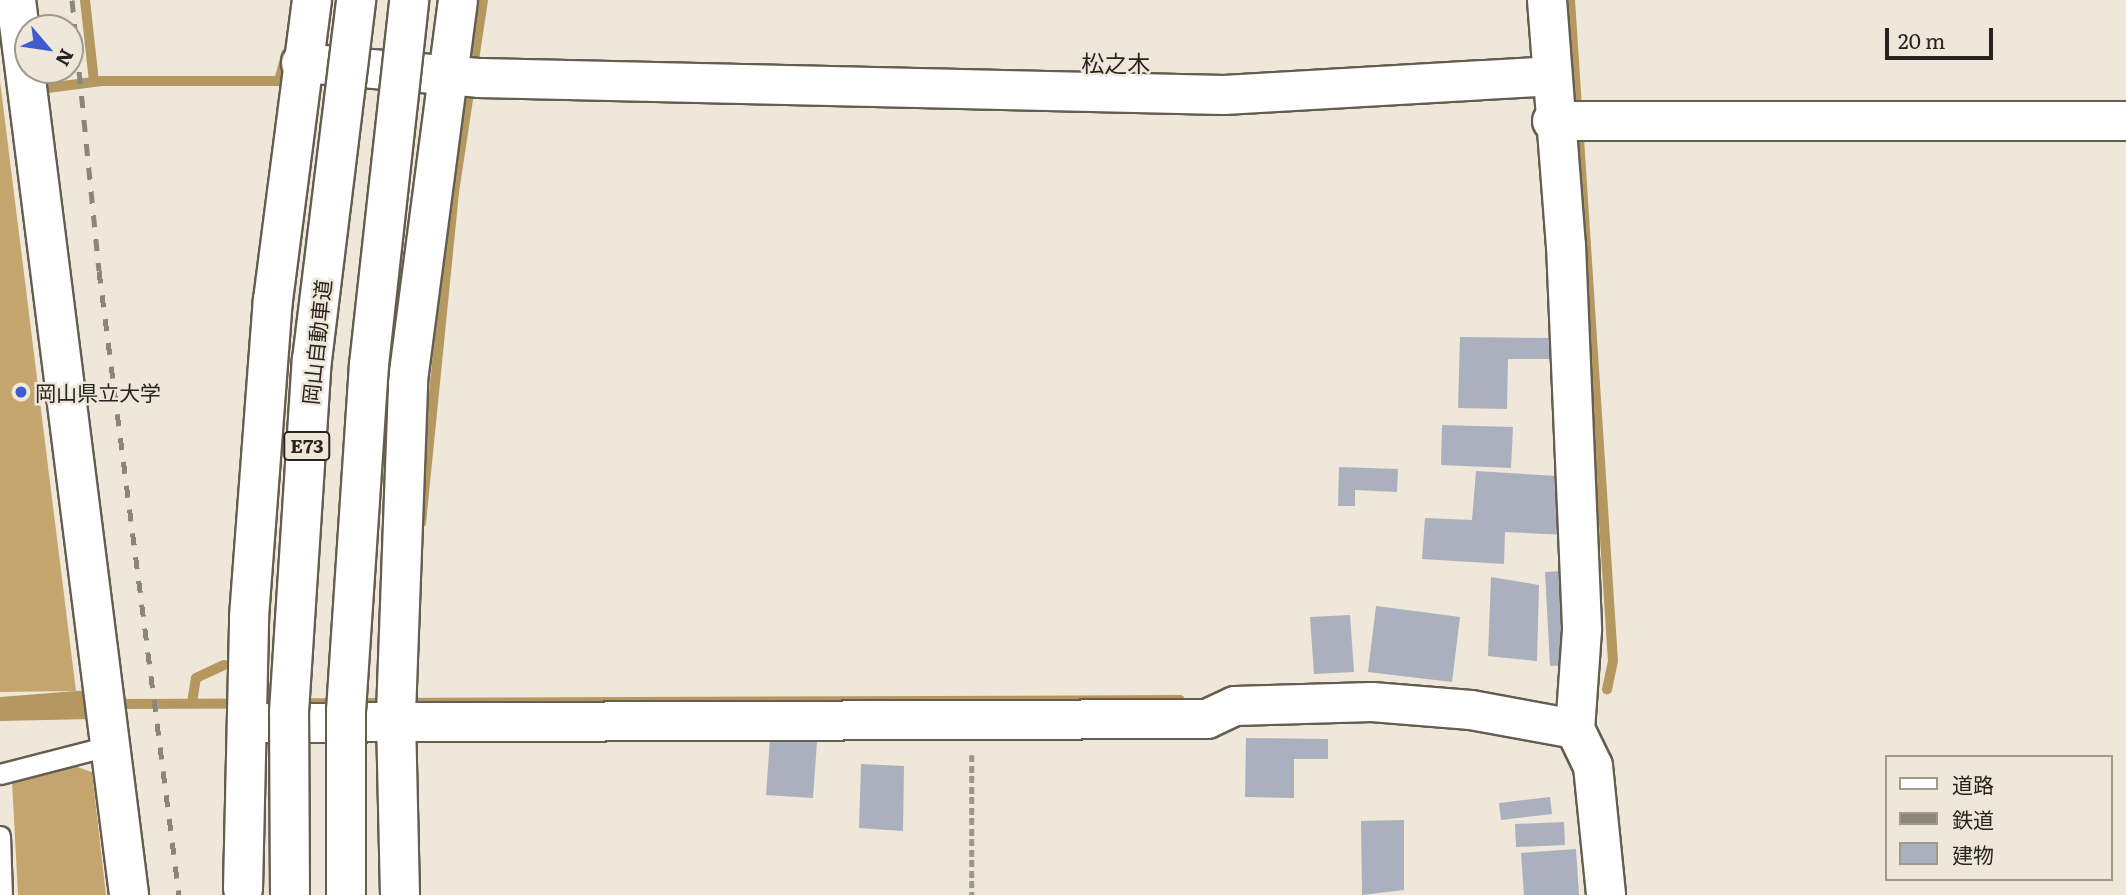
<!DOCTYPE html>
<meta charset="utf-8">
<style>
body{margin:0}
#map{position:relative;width:2126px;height:895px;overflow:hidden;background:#efe7d9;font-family:Literata,"Noto Sans JP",serif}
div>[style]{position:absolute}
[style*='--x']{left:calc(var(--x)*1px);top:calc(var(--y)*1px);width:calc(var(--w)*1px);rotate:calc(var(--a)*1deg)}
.forest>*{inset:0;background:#c4a56e}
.water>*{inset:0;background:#b59760}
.stream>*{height:10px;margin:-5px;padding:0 5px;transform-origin:5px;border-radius:5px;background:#b59760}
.building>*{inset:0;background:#abb0be}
.path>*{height:4.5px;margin-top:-2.25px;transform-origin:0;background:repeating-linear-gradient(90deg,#9c968c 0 7px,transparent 0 10.5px)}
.roads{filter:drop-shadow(2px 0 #645d51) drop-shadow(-2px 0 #645d51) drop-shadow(0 2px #645d51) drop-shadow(0 -2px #645d51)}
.service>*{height:19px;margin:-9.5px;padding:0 9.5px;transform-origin:9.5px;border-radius:9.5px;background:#fff}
.minor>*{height:38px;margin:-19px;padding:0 19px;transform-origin:19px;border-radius:19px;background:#fff}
.rail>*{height:5px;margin-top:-2.5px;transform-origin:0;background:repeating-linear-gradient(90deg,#8b867c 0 12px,transparent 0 24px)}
.bridges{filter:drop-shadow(2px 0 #645d51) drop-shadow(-2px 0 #645d51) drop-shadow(0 2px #645d51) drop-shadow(0 -2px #645d51)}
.motorway-bridge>*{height:38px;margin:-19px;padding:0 19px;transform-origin:19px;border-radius:19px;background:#fff}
.dots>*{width:19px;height:19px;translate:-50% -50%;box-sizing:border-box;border:4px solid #efe7d9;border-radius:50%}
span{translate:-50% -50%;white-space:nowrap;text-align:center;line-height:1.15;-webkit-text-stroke:5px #efe7d9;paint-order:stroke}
.shield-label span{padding:2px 5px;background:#efe7d9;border:2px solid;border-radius:5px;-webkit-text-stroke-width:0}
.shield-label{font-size:19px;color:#27241f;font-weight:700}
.street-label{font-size:21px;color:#27241f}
.poi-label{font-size:21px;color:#27241f}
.left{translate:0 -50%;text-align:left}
.neighbourhood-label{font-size:23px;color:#27241f}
.legend{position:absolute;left:1885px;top:755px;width:228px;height:126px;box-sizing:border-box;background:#efe7d9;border:2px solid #9f998f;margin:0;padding:9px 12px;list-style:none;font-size:21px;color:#27241f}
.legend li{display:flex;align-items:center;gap:14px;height:35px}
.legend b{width:35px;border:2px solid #9f998f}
.north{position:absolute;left:14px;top:14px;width:70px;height:70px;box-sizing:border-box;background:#efe7d9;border:2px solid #9f998f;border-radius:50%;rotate:119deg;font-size:19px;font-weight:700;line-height:28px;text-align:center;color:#27241f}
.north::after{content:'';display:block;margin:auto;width:24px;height:32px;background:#3f5cce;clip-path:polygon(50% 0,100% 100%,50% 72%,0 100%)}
.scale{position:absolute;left:1885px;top:28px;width:108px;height:32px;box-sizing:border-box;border:4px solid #27241f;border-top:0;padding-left:9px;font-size:21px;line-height:24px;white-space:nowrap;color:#27241f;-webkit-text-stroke:5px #efe7d9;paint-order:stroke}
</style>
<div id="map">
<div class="forest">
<i style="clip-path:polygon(0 81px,1px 89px,76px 691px,0 692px)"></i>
<i style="clip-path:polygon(74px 766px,92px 772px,106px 895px,18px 895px,12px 781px)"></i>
</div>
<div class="water">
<i style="clip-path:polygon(89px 690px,92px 719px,0 721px,0 697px)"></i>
</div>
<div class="stream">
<i style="--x:85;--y:0;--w:81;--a:83.7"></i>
<i style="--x:1570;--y:0;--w:662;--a:86.28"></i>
<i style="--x:1613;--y:661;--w:29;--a:102"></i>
<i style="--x:32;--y:90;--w:70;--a:-7.4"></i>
<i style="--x:101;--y:81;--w:178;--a:0"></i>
<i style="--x:279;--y:81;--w:28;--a:-75"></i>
<i style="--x:421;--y:523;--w:333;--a:-84.3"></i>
<i style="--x:454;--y:192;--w:194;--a:-81.4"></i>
<i style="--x:192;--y:703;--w:25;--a:-81"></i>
<i style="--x:196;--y:678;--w:31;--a:-25"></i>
<i style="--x:112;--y:704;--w:1068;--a:-0.21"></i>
</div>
<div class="building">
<i style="clip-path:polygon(1460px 337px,1554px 338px,1553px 359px,1508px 359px,1507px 409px,1458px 408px)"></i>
<i style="clip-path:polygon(1442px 425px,1513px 427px,1511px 468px,1441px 465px)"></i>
<i style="clip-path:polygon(1339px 467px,1398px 469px,1397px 492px,1355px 490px,1355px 506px,1338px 506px)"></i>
<i style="clip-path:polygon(1476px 471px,1573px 477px,1569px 535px,1505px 532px,1504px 564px,1422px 559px,1425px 518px,1472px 520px)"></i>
<i style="clip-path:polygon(1565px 571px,1570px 665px,1550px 666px,1545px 572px)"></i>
<i style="clip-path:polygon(1491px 577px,1539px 585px,1537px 661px,1488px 656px)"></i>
<i style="clip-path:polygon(1376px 606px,1460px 617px,1452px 682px,1368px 672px)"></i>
<i style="clip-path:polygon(1350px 615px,1354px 672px,1314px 674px,1310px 617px)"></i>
<i style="clip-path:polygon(1246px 738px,1328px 739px,1328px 759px,1294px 759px,1294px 798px,1245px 797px)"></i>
<i style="clip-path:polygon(770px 739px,817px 742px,813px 798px,766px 795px)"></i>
<i style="clip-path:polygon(861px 764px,904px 766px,903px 831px,859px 828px)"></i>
<i style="clip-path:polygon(1550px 797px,1552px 814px,1501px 820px,1499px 803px)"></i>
<i style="clip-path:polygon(1404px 820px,1404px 890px,1362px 895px,1361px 821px)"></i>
<i style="clip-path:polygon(1564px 822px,1565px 845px,1516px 847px,1515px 824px)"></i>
<i style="clip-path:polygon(1576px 849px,1579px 895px,1524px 895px,1521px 853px)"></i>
</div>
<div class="path">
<i style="--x:972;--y:755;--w:140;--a:90"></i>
</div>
<div class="roads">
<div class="service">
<i style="--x:0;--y:774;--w:112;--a:-14.5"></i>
<i style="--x:0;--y:836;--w:59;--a:88.1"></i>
</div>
<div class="minor">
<i style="--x:16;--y:0;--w:902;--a:82.8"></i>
<i style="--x:1547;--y:0;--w:246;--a:85.6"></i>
<i style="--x:1566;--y:245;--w:385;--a:87.6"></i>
<i style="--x:1582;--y:630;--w:99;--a:94"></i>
<i style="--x:1575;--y:729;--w:41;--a:64.1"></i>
<i style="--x:1593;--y:766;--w:130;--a:84.2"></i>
<i style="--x:301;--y:63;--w:180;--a:4.8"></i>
<i style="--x:480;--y:78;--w:744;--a:1.31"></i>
<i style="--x:1224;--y:95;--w:327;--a:-3.3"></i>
<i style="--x:1552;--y:121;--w:574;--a:0"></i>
<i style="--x:247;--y:723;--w:960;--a:-0.24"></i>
<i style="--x:1207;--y:719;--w:31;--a:-25"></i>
<i style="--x:1235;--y:706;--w:137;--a:-1.7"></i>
<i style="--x:1372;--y:702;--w:99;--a:4.6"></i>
<i style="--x:1471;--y:710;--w:106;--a:10.4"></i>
<i style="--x:243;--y:889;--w:272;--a:-88.7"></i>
<i style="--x:249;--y:617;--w:318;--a:-85.7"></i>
<i style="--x:273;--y:300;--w:303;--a:-82.6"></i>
<i style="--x:400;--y:895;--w:181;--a:-91.3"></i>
<i style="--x:396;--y:714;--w:334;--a:-87.9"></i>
<i style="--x:408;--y:380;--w:383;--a:-82.5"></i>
</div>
</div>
<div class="rail">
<i style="--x:72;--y:0;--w:272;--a:84.3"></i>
<i style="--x:99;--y:271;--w:629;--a:82.69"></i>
</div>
<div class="bridges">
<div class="motorway-bridge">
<i style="--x:290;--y:895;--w:183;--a:-90.3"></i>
<i style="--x:289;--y:712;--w:353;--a:-86.3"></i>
<i style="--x:312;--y:360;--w:363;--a:-83"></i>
<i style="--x:346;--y:895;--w:184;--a:-90"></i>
<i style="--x:346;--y:711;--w:347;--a:-86.2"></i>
<i style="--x:369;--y:365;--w:367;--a:-83.7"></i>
</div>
</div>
<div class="dots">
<i style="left:21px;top:392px;background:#3f5cce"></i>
</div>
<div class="shield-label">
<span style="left:307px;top:446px">E73</span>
</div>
<div class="street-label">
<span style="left:316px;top:342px;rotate:-84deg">岡山自動車道</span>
</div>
<div class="poi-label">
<span class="left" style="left:35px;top:392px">岡山県立大学</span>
</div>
<div class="neighbourhood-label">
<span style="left:1116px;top:62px">松之木</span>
</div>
<ul class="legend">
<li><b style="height:9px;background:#fff"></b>道路</li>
<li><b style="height:9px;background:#8b867c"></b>鉄道</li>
<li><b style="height:19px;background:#abb0be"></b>建物</li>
</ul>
<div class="north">N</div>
<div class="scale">20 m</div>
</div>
